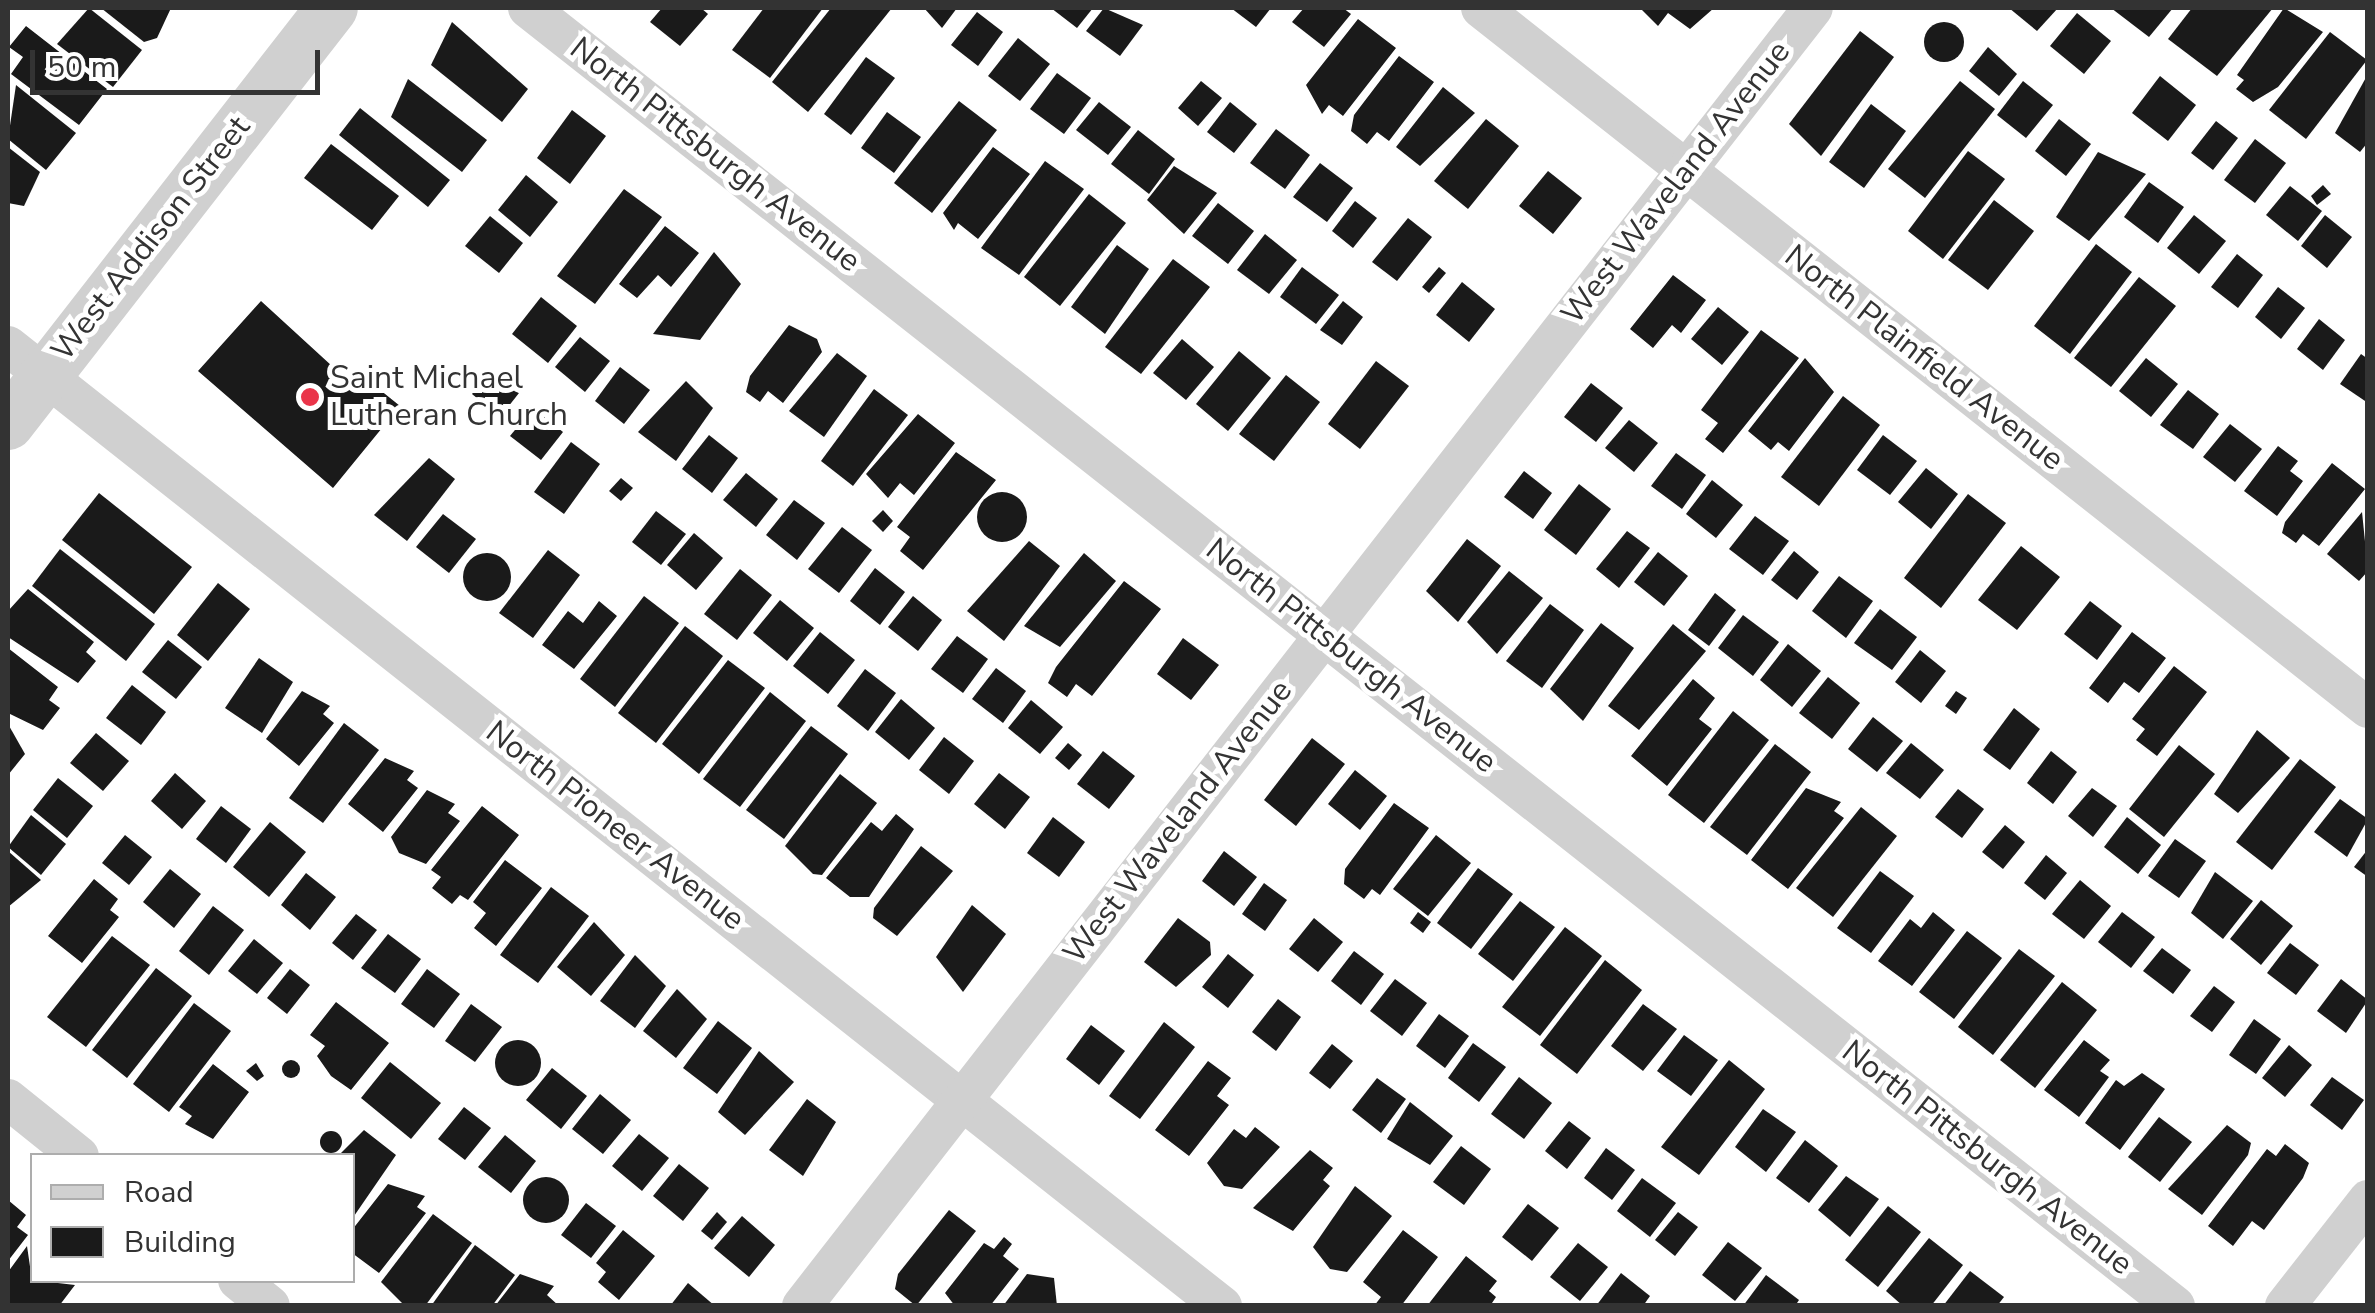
<!DOCTYPE html>
<style>
body{margin:0}
#map{position:relative;width:2375px;height:1313px;overflow:hidden;background:#fff;font-family:"Nunito Sans",sans-serif}
div>[style]{position:absolute}
[style*='--x']{left:calc(var(--x)*1px);top:calc(var(--y)*1px);width:calc(var(--w)*1px);rotate:calc(var(--a)*1deg)}
.building>*{inset:0;background:#1a1a1a}
.round{border-radius:50%}
.minor>*{height:40px;margin:-20px;padding:0 20px;transform-origin:20px;border-radius:20px;background:#d0d0d0}
.tertiary>*{height:52px;margin:-26px;padding:0 26px;transform-origin:26px;border-radius:26px;background:#d0d0d0}
.dots>*{width:28px;height:28px;translate:-50% -50%;box-sizing:border-box;border:5px solid #fff;border-radius:50%}
span{translate:-50% -50%;white-space:nowrap;text-align:center;line-height:1.15;-webkit-text-stroke:10px #fff;paint-order:stroke}
.street-label{font-size:32px;color:#333}
.poi-label{font-size:32px;color:#333}
.left{translate:0 -50%;text-align:left}
.frame{position:absolute;inset:0;border:10px solid #333;pointer-events:none}
.legend{position:absolute;left:30px;top:1153px;width:325px;height:130px;box-sizing:border-box;background:#fff;border:2px solid #adadad;margin:0;padding:12px 18px;list-style:none;font-size:30px;color:#333}
.legend li{display:flex;align-items:center;gap:20px;height:50px}
.legend b{width:50px;border:2px solid #adadad}
.scale{position:absolute;left:30px;top:50px;width:290px;height:45px;box-sizing:border-box;border:5px solid #333;border-top:0;padding-left:12px;font-size:30px;line-height:35px;white-space:nowrap;color:#333;-webkit-text-stroke:8px #fff;paint-order:stroke}
</style>
<div id="map">
<div class="building">
<i style="clip-path:polygon(89px 8px,142px 50px,113px 87px,57px 44px)"></i>
<i style="clip-path:polygon(101px 8px,171px 8px,157px 38px,144px 42px)"></i>
<i style="clip-path:polygon(662px 8px,701px 8px,708px 14px,680px 46px,650px 22px)"></i>
<i style="clip-path:polygon(764px 8px,823px 8px,770px 78px,732px 50px)"></i>
<i style="clip-path:polygon(831px 8px,892px 8px,808px 112px,772px 82px)"></i>
<i style="clip-path:polygon(924px 8px,957px 8px,942px 28px)"></i>
<i style="clip-path:polygon(1051px 8px,1093px 8px,1077px 28px)"></i>
<i style="clip-path:polygon(1104px 8px,1143px 25px,1120px 56px,1086px 31px)"></i>
<i style="clip-path:polygon(1231px 8px,1271px 8px,1256px 27px)"></i>
<i style="clip-path:polygon(1304px 8px,1343px 8px,1351px 14px,1324px 47px,1292px 22px)"></i>
<i style="clip-path:polygon(1640px 8px,1714px 8px,1690px 29px,1668px 13px,1658px 26px)"></i>
<i style="clip-path:polygon(2009px 8px,2058px 8px,2037px 31px)"></i>
<i style="clip-path:polygon(2111px 8px,2173px 8px,2149px 37px)"></i>
<i style="clip-path:polygon(2192px 8px,2273px 8px,2217px 76px,2168px 39px)"></i>
<i style="clip-path:polygon(2284px 8px,2323px 32px,2278px 87px,2253px 102px,2236px 89px,2244px 80px,2237px 75px)"></i>
<i style="clip-path:polygon(977px 12px,1003px 32px,978px 66px,951px 45px)"></i>
<i style="clip-path:polygon(2077px 13px,2111px 41px,2084px 74px,2050px 46px)"></i>
<i style="clip-path:polygon(1358px 19px,1396px 48px,1343px 116px,1329px 105px,1322px 114px,1306px 85px)"></i>
<i class="round" style="left:1924px;top:22px;width:40px;height:40px"></i>
<i style="clip-path:polygon(452px 22px,528px 89px,502px 122px,431px 65px)"></i>
<i style="clip-path:polygon(26px 26px,107px 89px,79px 125px,11px 74px,23px 57px,9px 47px)"></i>
<i style="clip-path:polygon(1860px 31px,1894px 57px,1821px 156px,1789px 124px)"></i>
<i style="clip-path:polygon(2330px 32px,2367px 60px,2306px 139px,2269px 110px)"></i>
<i style="clip-path:polygon(1018px 38px,1050px 64px,1020px 101px,988px 76px)"></i>
<i style="clip-path:polygon(1988px 47px,2017px 74px,1999px 96px,1969px 71px)"></i>
<i style="clip-path:polygon(1399px 56px,1434px 82px,1389px 141px,1377px 132px,1367px 144px,1351px 131px,1354px 115px)"></i>
<i style="clip-path:polygon(866px 57px,895px 78px,851px 135px,824px 114px)"></i>
<i style="clip-path:polygon(1057px 73px,1091px 98px,1064px 134px,1030px 109px)"></i>
<i style="clip-path:polygon(2368px 74px,2368px 142px,2360px 152px,2335px 133px)"></i>
<i style="clip-path:polygon(2160px 76px,2196px 105px,2168px 141px,2132px 113px)"></i>
<i style="clip-path:polygon(408px 79px,487px 140px,462px 172px,391px 117px)"></i>
<i style="clip-path:polygon(1201px 81px,1222px 98px,1198px 126px,1178px 108px)"></i>
<i style="clip-path:polygon(1960px 81px,1995px 109px,1925px 198px,1888px 169px)"></i>
<i style="clip-path:polygon(2023px 81px,2053px 105px,2026px 138px,1997px 115px)"></i>
<i style="clip-path:polygon(16px 85px,76px 133px,46px 170px,8px 139px)"></i>
<i style="clip-path:polygon(1443px 87px,1475px 113px,1420px 166px,1396px 147px)"></i>
<i style="clip-path:polygon(959px 101px,997px 130px,932px 213px,894px 183px)"></i>
<i style="clip-path:polygon(1099px 102px,1131px 127px,1108px 155px,1076px 130px)"></i>
<i style="clip-path:polygon(1230px 102px,1257px 124px,1234px 153px,1207px 132px)"></i>
<i style="clip-path:polygon(1871px 104px,1906px 131px,1864px 188px,1829px 162px)"></i>
<i style="clip-path:polygon(360px 108px,450px 180px,428px 207px,339px 135px)"></i>
<i style="clip-path:polygon(572px 110px,606px 136px,570px 184px,537px 158px)"></i>
<i style="clip-path:polygon(887px 112px,921px 137px,894px 173px,861px 148px)"></i>
<i style="clip-path:polygon(1486px 119px,1519px 146px,1468px 209px,1434px 181px)"></i>
<i style="clip-path:polygon(2059px 119px,2091px 144px,2066px 176px,2035px 151px)"></i>
<i style="clip-path:polygon(2216px 121px,2238px 138px,2213px 170px,2191px 153px)"></i>
<i style="clip-path:polygon(1276px 129px,1310px 155px,1285px 189px,1250px 163px)"></i>
<i style="clip-path:polygon(1138px 130px,1175px 159px,1149px 194px,1111px 164px)"></i>
<i style="clip-path:polygon(2255px 139px,2286px 163px,2255px 203px,2224px 180px)"></i>
<i style="clip-path:polygon(331px 144px,399px 196px,372px 230px,304px 178px)"></i>
<i style="clip-path:polygon(8px 147px,40px 172px,24px 206px,8px 203px)"></i>
<i style="clip-path:polygon(993px 147px,1030px 174px,978px 239px,958px 223px,954px 230px,943px 213px)"></i>
<i style="clip-path:polygon(1968px 151px,2005px 179px,1943px 259px,1908px 231px)"></i>
<i style="clip-path:polygon(2098px 152px,2146px 174px,2089px 241px,2056px 217px)"></i>
<i style="clip-path:polygon(1045px 161px,1084px 189px,1019px 275px,981px 248px)"></i>
<i style="clip-path:polygon(1320px 163px,1353px 188px,1327px 222px,1293px 197px)"></i>
<i style="clip-path:polygon(1174px 166px,1217px 193px,1184px 234px,1147px 200px)"></i>
<i style="clip-path:polygon(1548px 171px,1582px 198px,1553px 234px,1519px 206px)"></i>
<i style="clip-path:polygon(526px 175px,558px 202px,530px 237px,498px 210px)"></i>
<i style="clip-path:polygon(2149px 182px,2184px 207px,2158px 243px,2124px 217px)"></i>
<i style="clip-path:polygon(2323px 185px,2331px 194px,2317px 205px,2311px 196px)"></i>
<i style="clip-path:polygon(2290px 186px,2322px 211px,2298px 241px,2266px 215px)"></i>
<i style="clip-path:polygon(624px 189px,662px 217px,595px 304px,557px 276px)"></i>
<i style="clip-path:polygon(1089px 194px,1126px 223px,1060px 306px,1024px 277px)"></i>
<i style="clip-path:polygon(1994px 200px,2034px 231px,1988px 290px,1948px 260px)"></i>
<i style="clip-path:polygon(1355px 201px,1377px 218px,1353px 248px,1332px 231px)"></i>
<i style="clip-path:polygon(1218px 203px,1254px 231px,1228px 264px,1192px 236px)"></i>
<i style="clip-path:polygon(2194px 215px,2226px 241px,2199px 274px,2167px 248px)"></i>
<i style="clip-path:polygon(2325px 215px,2352px 237px,2327px 268px,2301px 246px)"></i>
<i style="clip-path:polygon(490px 216px,523px 243px,499px 273px,465px 246px)"></i>
<i style="clip-path:polygon(1408px 218px,1432px 237px,1397px 281px,1372px 262px)"></i>
<i style="clip-path:polygon(665px 226px,699px 253px,671px 287px,658px 275px,637px 298px,619px 284px)"></i>
<i style="clip-path:polygon(1265px 234px,1297px 260px,1269px 294px,1237px 270px)"></i>
<i style="clip-path:polygon(2096px 244px,2132px 272px,2070px 354px,2034px 326px)"></i>
<i style="clip-path:polygon(1117px 245px,1149px 269px,1105px 334px,1071px 307px)"></i>
<i style="clip-path:polygon(714px 252px,741px 284px,700px 340px,653px 334px)"></i>
<i style="clip-path:polygon(2237px 254px,2263px 275px,2238px 308px,2211px 287px)"></i>
<i style="clip-path:polygon(1173px 259px,1210px 287px,1141px 374px,1105px 347px)"></i>
<i style="clip-path:polygon(1302px 267px,1339px 295px,1316px 324px,1280px 297px)"></i>
<i style="clip-path:polygon(1439px 267px,1446px 273px,1429px 293px,1422px 287px)"></i>
<i style="clip-path:polygon(1673px 275px,1706px 300px,1681px 333px,1672px 325px,1653px 348px,1630px 329px)"></i>
<i style="clip-path:polygon(2139px 277px,2176px 306px,2111px 387px,2074px 358px)"></i>
<i style="clip-path:polygon(1462px 282px,1495px 309px,1469px 342px,1436px 315px)"></i>
<i style="clip-path:polygon(2278px 287px,2305px 308px,2281px 339px,2255px 317px)"></i>
<i style="clip-path:polygon(541px 297px,577px 326px,548px 363px,512px 334px)"></i>
<i style="clip-path:polygon(261px 301px,356px 388px,364px 377px,400px 406px,333px 488px,198px 371px)"></i>
<i style="clip-path:polygon(1343px 301px,1363px 317px,1342px 345px,1320px 330px)"></i>
<i style="clip-path:polygon(1718px 307px,1749px 332px,1722px 365px,1691px 339px)"></i>
<i style="clip-path:polygon(2319px 319px,2345px 340px,2323px 370px,2297px 349px)"></i>
<i style="clip-path:polygon(789px 325px,817px 339px,822px 352px,783px 403px,768px 391px,760px 402px,746px 392px,750px 376px)"></i>
<i style="clip-path:polygon(1761px 330px,1799px 358px,1723px 453px,1705px 439px,1718px 423px,1701px 410px)"></i>
<i style="clip-path:polygon(580px 337px,610px 361px,585px 392px,555px 367px)"></i>
<i style="clip-path:polygon(1182px 339px,1214px 367px,1186px 400px,1153px 373px)"></i>
<i style="clip-path:polygon(1239px 351px,1271px 378px,1228px 431px,1196px 404px)"></i>
<i style="clip-path:polygon(837px 353px,867px 376px,824px 437px,789px 411px)"></i>
<i style="clip-path:polygon(2361px 354px,2368px 359px,2368px 403px,2340px 384px)"></i>
<i style="clip-path:polygon(1805px 358px,1834px 392px,1789px 451px,1778px 442px,1771px 450px,1748px 431px)"></i>
<i style="clip-path:polygon(2146px 358px,2178px 384px,2151px 417px,2119px 391px)"></i>
<i style="clip-path:polygon(1376px 361px,1409px 386px,1360px 449px,1328px 424px)"></i>
<i style="clip-path:polygon(620px 367px,650px 390px,624px 424px,595px 401px)"></i>
<i style="clip-path:polygon(491px 370px,519px 393px,500px 417px,472px 394px)"></i>
<i style="clip-path:polygon(1286px 375px,1320px 402px,1274px 461px,1239px 434px)"></i>
<i style="clip-path:polygon(686px 381px,713px 408px,676px 461px,638px 432px)"></i>
<i style="clip-path:polygon(1591px 383px,1623px 408px,1596px 442px,1564px 417px)"></i>
<i style="clip-path:polygon(874px 389px,908px 415px,853px 486px,821px 461px)"></i>
<i style="clip-path:polygon(2188px 390px,2219px 414px,2193px 449px,2160px 425px)"></i>
<i style="clip-path:polygon(1843px 396px,1880px 425px,1819px 506px,1781px 477px)"></i>
<i style="clip-path:polygon(533px 408px,563px 432px,541px 460px,510px 436px)"></i>
<i style="clip-path:polygon(918px 414px,955px 443px,914px 495px,900px 483px,888px 498px,866px 474px)"></i>
<i style="clip-path:polygon(1629px 420px,1658px 443px,1634px 472px,1605px 448px)"></i>
<i style="clip-path:polygon(2230px 424px,2262px 449px,2235px 482px,2203px 457px)"></i>
<i style="clip-path:polygon(709px 435px,738px 458px,712px 493px,682px 469px)"></i>
<i style="clip-path:polygon(1883px 435px,1917px 461px,1890px 495px,1857px 470px)"></i>
<i style="clip-path:polygon(571px 442px,600px 464px,564px 514px,534px 492px)"></i>
<i style="clip-path:polygon(2278px 446px,2298px 461px,2290px 471px,2303px 481px,2277px 516px,2244px 491px)"></i>
<i style="clip-path:polygon(956px 452px,996px 480px,923px 570px,900px 551px,910px 537px,897px 527px)"></i>
<i style="clip-path:polygon(1676px 453px,1706px 475px,1682px 509px,1651px 486px)"></i>
<i style="clip-path:polygon(429px 458px,455px 479px,407px 541px,374px 515px)"></i>
<i style="clip-path:polygon(2332px 463px,2365px 489px,2319px 546px,2303px 534px,2296px 543px,2282px 533px,2285px 522px)"></i>
<i style="clip-path:polygon(1926px 468px,1958px 494px,1931px 529px,1898px 502px)"></i>
<i style="clip-path:polygon(1524px 471px,1552px 493px,1533px 519px,1504px 497px)"></i>
<i style="clip-path:polygon(746px 473px,778px 499px,756px 527px,723px 500px)"></i>
<i style="clip-path:polygon(621px 478px,633px 488px,621px 501px,609px 491px)"></i>
<i style="clip-path:polygon(1712px 480px,1743px 505px,1716px 538px,1686px 514px)"></i>
<i style="clip-path:polygon(1579px 484px,1611px 509px,1576px 555px,1544px 530px)"></i>
<i class="round" style="left:977px;top:492px;width:50px;height:50px"></i>
<i style="clip-path:polygon(99px 493px,192px 567px,154px 614px,62px 540px)"></i>
<i style="clip-path:polygon(1968px 494px,2006px 523px,1941px 608px,1904px 578px)"></i>
<i style="clip-path:polygon(794px 500px,825px 523px,797px 560px,766px 535px)"></i>
<i style="clip-path:polygon(883px 510px,893px 521px,883px 532px,872px 521px)"></i>
<i style="clip-path:polygon(656px 511px,686px 534px,661px 565px,632px 542px)"></i>
<i style="clip-path:polygon(2362px 512px,2368px 571px,2359px 581px,2327px 554px)"></i>
<i style="clip-path:polygon(443px 514px,476px 539px,449px 573px,416px 547px)"></i>
<i style="clip-path:polygon(1755px 516px,1789px 541px,1763px 575px,1729px 549px)"></i>
<i style="clip-path:polygon(842px 527px,872px 550px,839px 593px,808px 569px)"></i>
<i style="clip-path:polygon(1627px 531px,1650px 548px,1619px 588px,1596px 569px)"></i>
<i style="clip-path:polygon(694px 533px,723px 558px,696px 590px,667px 565px)"></i>
<i style="clip-path:polygon(1467px 539px,1501px 566px,1458px 622px,1426px 591px)"></i>
<i style="clip-path:polygon(1029px 541px,1060px 566px,1004px 641px,967px 611px)"></i>
<i style="clip-path:polygon(2021px 546px,2060px 577px,2017px 630px,1978px 600px)"></i>
<i style="clip-path:polygon(60px 549px,155px 624px,126px 661px,32px 586px)"></i>
<i style="clip-path:polygon(548px 550px,580px 575px,533px 638px,499px 613px)"></i>
<i style="clip-path:polygon(1794px 551px,1819px 572px,1797px 600px,1771px 580px)"></i>
<i style="clip-path:polygon(1658px 552px,1688px 576px,1664px 606px,1634px 582px)"></i>
<i class="round" style="left:463px;top:553px;width:48px;height:48px"></i>
<i style="clip-path:polygon(1084px 553px,1116px 581px,1060px 647px,1024px 626px)"></i>
<i style="clip-path:polygon(875px 568px,905px 592px,880px 625px,850px 601px)"></i>
<i style="clip-path:polygon(740px 569px,772px 595px,737px 640px,704px 614px)"></i>
<i style="clip-path:polygon(1509px 571px,1543px 598px,1497px 654px,1467px 622px)"></i>
<i style="clip-path:polygon(1839px 576px,1873px 601px,1846px 638px,1812px 611px)"></i>
<i style="clip-path:polygon(1124px 581px,1161px 609px,1092px 696px,1076px 684px,1067px 697px,1048px 683px,1056px 667px)"></i>
<i style="clip-path:polygon(218px 583px,250px 609px,208px 661px,177px 635px)"></i>
<i style="clip-path:polygon(28px 589px,94px 642px,86px 652px,96px 661px,78px 683px,8px 637px,8px 611px)"></i>
<i style="clip-path:polygon(1715px 593px,1736px 610px,1709px 646px,1688px 630px)"></i>
<i style="clip-path:polygon(644px 596px,679px 623px,615px 707px,580px 679px)"></i>
<i style="clip-path:polygon(913px 596px,942px 620px,918px 651px,888px 627px)"></i>
<i style="clip-path:polygon(780px 600px,814px 628px,787px 661px,753px 633px)"></i>
<i style="clip-path:polygon(599px 601px,617px 616px,574px 669px,542px 645px,568px 611px,583px 623px)"></i>
<i style="clip-path:polygon(2090px 601px,2122px 626px,2097px 660px,2064px 634px)"></i>
<i style="clip-path:polygon(1550px 604px,1584px 630px,1542px 688px,1506px 661px)"></i>
<i style="clip-path:polygon(1880px 609px,1917px 637px,1892px 670px,1854px 643px)"></i>
<i style="clip-path:polygon(1743px 615px,1779px 642px,1753px 676px,1718px 648px)"></i>
<i style="clip-path:polygon(1601px 623px,1634px 648px,1583px 721px,1550px 689px)"></i>
<i style="clip-path:polygon(1673px 624px,1706px 651px,1639px 730px,1608px 706px)"></i>
<i style="clip-path:polygon(685px 626px,723px 656px,656px 743px,618px 713px)"></i>
<i style="clip-path:polygon(820px 632px,855px 660px,828px 694px,793px 666px)"></i>
<i style="clip-path:polygon(2132px 632px,2166px 658px,2139px 693px,2124px 682px,2108px 703px,2089px 688px)"></i>
<i style="clip-path:polygon(957px 636px,988px 659px,963px 693px,931px 669px)"></i>
<i style="clip-path:polygon(1183px 638px,1219px 665px,1191px 700px,1157px 674px)"></i>
<i style="clip-path:polygon(168px 640px,202px 667px,176px 699px,142px 672px)"></i>
<i style="clip-path:polygon(1788px 644px,1821px 671px,1792px 707px,1760px 680px)"></i>
<i style="clip-path:polygon(8px 648px,58px 687px,49px 700px,60px 708px,43px 730px,8px 713px)"></i>
<i style="clip-path:polygon(1920px 650px,1946px 671px,1921px 703px,1895px 682px)"></i>
<i style="clip-path:polygon(259px 658px,293px 682px,262px 733px,225px 708px)"></i>
<i style="clip-path:polygon(728px 660px,765px 688px,699px 774px,662px 744px)"></i>
<i style="clip-path:polygon(2174px 666px,2207px 692px,2157px 756px,2136px 740px,2145px 729px,2132px 719px)"></i>
<i style="clip-path:polygon(996px 668px,1026px 691px,1003px 723px,972px 699px)"></i>
<i style="clip-path:polygon(865px 669px,896px 693px,868px 731px,837px 706px)"></i>
<i style="clip-path:polygon(1828px 677px,1860px 703px,1832px 739px,1799px 713px)"></i>
<i style="clip-path:polygon(1693px 679px,1715px 698px,1699px 719px,1712px 729px,1667px 786px,1631px 756px)"></i>
<i style="clip-path:polygon(132px 685px,166px 712px,141px 745px,106px 718px)"></i>
<i style="clip-path:polygon(302px 691px,330px 706px,323px 714px,334px 723px,299px 766px,266px 739px)"></i>
<i style="clip-path:polygon(1956px 691px,1967px 698px,1956px 714px,1945px 706px)"></i>
<i style="clip-path:polygon(770px 692px,806px 721px,740px 807px,703px 779px)"></i>
<i style="clip-path:polygon(901px 699px,935px 728px,909px 760px,875px 732px)"></i>
<i style="clip-path:polygon(1031px 700px,1063px 727px,1040px 754px,1008px 728px)"></i>
<i style="clip-path:polygon(2014px 708px,2040px 729px,2010px 770px,1983px 750px)"></i>
<i style="clip-path:polygon(1733px 711px,1769px 740px,1704px 823px,1668px 795px)"></i>
<i style="clip-path:polygon(1873px 717px,1903px 741px,1877px 772px,1848px 749px)"></i>
<i style="clip-path:polygon(344px 723px,379px 750px,323px 823px,289px 798px)"></i>
<i style="clip-path:polygon(8px 724px,25px 754px,8px 775px)"></i>
<i style="clip-path:polygon(811px 726px,848px 754px,784px 839px,746px 810px)"></i>
<i style="clip-path:polygon(2257px 730px,2290px 758px,2238px 813px,2214px 794px)"></i>
<i style="clip-path:polygon(96px 733px,129px 761px,103px 791px,70px 763px)"></i>
<i style="clip-path:polygon(944px 737px,974px 761px,949px 794px,919px 770px)"></i>
<i style="clip-path:polygon(1312px 738px,1345px 764px,1296px 826px,1264px 800px)"></i>
<i style="clip-path:polygon(1068px 743px,1082px 755px,1069px 770px,1055px 758px)"></i>
<i style="clip-path:polygon(1911px 743px,1944px 770px,1920px 799px,1886px 773px)"></i>
<i style="clip-path:polygon(1775px 744px,1811px 772px,1747px 855px,1710px 827px)"></i>
<i style="clip-path:polygon(2179px 745px,2215px 774px,2164px 837px,2129px 809px)"></i>
<i style="clip-path:polygon(1103px 751px,1135px 776px,1109px 809px,1077px 784px)"></i>
<i style="clip-path:polygon(2051px 751px,2077px 772px,2053px 804px,2027px 783px)"></i>
<i style="clip-path:polygon(385px 758px,414px 771px,407px 780px,418px 788px,383px 832px,348px 804px)"></i>
<i style="clip-path:polygon(2300px 759px,2336px 787px,2272px 870px,2236px 842px)"></i>
<i style="clip-path:polygon(1355px 770px,1387px 796px,1360px 830px,1328px 804px)"></i>
<i style="clip-path:polygon(175px 773px,206px 801px,182px 829px,151px 801px)"></i>
<i style="clip-path:polygon(999px 773px,1030px 797px,1005px 829px,974px 804px)"></i>
<i style="clip-path:polygon(840px 774px,877px 803px,822px 875px,813px 874px,785px 846px)"></i>
<i style="clip-path:polygon(58px 778px,93px 806px,67px 838px,33px 810px)"></i>
<i style="clip-path:polygon(1806px 788px,1841px 802px,1834px 811px,1844px 818px,1788px 889px,1751px 860px)"></i>
<i style="clip-path:polygon(2092px 788px,2117px 806px,2093px 837px,2068px 816px)"></i>
<i style="clip-path:polygon(1958px 789px,1984px 809px,1962px 838px,1935px 817px)"></i>
<i style="clip-path:polygon(427px 790px,455px 804px,448px 813px,460px 821px,426px 864px,399px 853px,391px 837px)"></i>
<i style="clip-path:polygon(2340px 799px,2368px 819px,2347px 857px,2314px 832px)"></i>
<i style="clip-path:polygon(1394px 803px,1429px 828px,1380px 895px,1372px 889px,1364px 899px,1344px 884px,1345px 869px)"></i>
<i style="clip-path:polygon(221px 806px,251px 829px,226px 863px,196px 839px)"></i>
<i style="clip-path:polygon(482px 806px,519px 835px,468px 900px,460px 895px,452px 904px,432px 888px,441px 877px,431px 870px)"></i>
<i style="clip-path:polygon(1861px 807px,1897px 836px,1833px 917px,1796px 888px)"></i>
<i style="clip-path:polygon(896px 814px,914px 829px,869px 897px,850px 897px,826px 878px,871px 822px,882px 831px)"></i>
<i style="clip-path:polygon(31px 815px,66px 844px,41px 875px,8px 847px)"></i>
<i style="clip-path:polygon(1053px 817px,1085px 842px,1059px 877px,1027px 853px)"></i>
<i style="clip-path:polygon(2127px 817px,2161px 845px,2138px 874px,2104px 847px)"></i>
<i style="clip-path:polygon(270px 822px,306px 852px,269px 897px,233px 867px)"></i>
<i style="clip-path:polygon(2005px 825px,2025px 842px,2003px 869px,1982px 852px)"></i>
<i style="clip-path:polygon(125px 835px,152px 857px,129px 885px,102px 863px)"></i>
<i style="clip-path:polygon(1436px 835px,1471px 863px,1428px 916px,1393px 889px)"></i>
<i style="clip-path:polygon(2175px 839px,2206px 861px,2179px 898px,2148px 876px)"></i>
<i style="clip-path:polygon(921px 846px,953px 871px,897px 936px,873px 918px,874px 908px)"></i>
<i style="clip-path:polygon(2368px 849px,2368px 877px,2354px 867px)"></i>
<i style="clip-path:polygon(8px 851px,41px 880px,8px 907px)"></i>
<i style="clip-path:polygon(1224px 851px,1257px 877px,1234px 906px,1202px 881px)"></i>
<i style="clip-path:polygon(2046px 855px,2067px 873px,2045px 900px,2024px 883px)"></i>
<i style="clip-path:polygon(505px 860px,542px 888px,496px 946px,474px 928px,486px 913px,473px 902px)"></i>
<i style="clip-path:polygon(1478px 868px,1513px 894px,1471px 949px,1437px 923px)"></i>
<i style="clip-path:polygon(170px 869px,201px 894px,174px 928px,143px 902px)"></i>
<i style="clip-path:polygon(1880px 871px,1914px 896px,1871px 953px,1837px 928px)"></i>
<i style="clip-path:polygon(2215px 872px,2253px 901px,2223px 939px,2191px 913px)"></i>
<i style="clip-path:polygon(306px 873px,336px 897px,310px 930px,281px 905px)"></i>
<i style="clip-path:polygon(94px 879px,118px 899px,110px 910px,119px 917px,82px 963px,48px 936px)"></i>
<i style="clip-path:polygon(2080px 880px,2111px 906px,2084px 939px,2052px 914px)"></i>
<i style="clip-path:polygon(1264px 883px,1287px 900px,1265px 931px,1242px 914px)"></i>
<i style="clip-path:polygon(551px 887px,589px 916px,538px 983px,500px 955px)"></i>
<i style="clip-path:polygon(2261px 900px,2293px 926px,2261px 965px,2230px 939px)"></i>
<i style="clip-path:polygon(1520px 901px,1555px 927px,1513px 981px,1478px 954px)"></i>
<i style="clip-path:polygon(972px 905px,1006px 934px,963px 992px,936px 957px)"></i>
<i style="clip-path:polygon(213px 906px,244px 930px,209px 975px,179px 951px)"></i>
<i style="clip-path:polygon(1418px 912px,1431px 922px,1423px 933px,1410px 923px)"></i>
<i style="clip-path:polygon(1933px 912px,1955px 930px,1912px 986px,1878px 961px,1910px 919px,1921px 928px)"></i>
<i style="clip-path:polygon(2122px 912px,2155px 937px,2131px 968px,2098px 942px)"></i>
<i style="clip-path:polygon(356px 914px,377px 930px,353px 960px,332px 943px)"></i>
<i style="clip-path:polygon(1178px 918px,1210px 942px,1211px 955px,1176px 987px,1144px 962px)"></i>
<i style="clip-path:polygon(1314px 918px,1343px 942px,1318px 972px,1289px 949px)"></i>
<i style="clip-path:polygon(594px 922px,625px 955px,591px 996px,557px 967px)"></i>
<i style="clip-path:polygon(1565px 927px,1602px 956px,1540px 1036px,1502px 1007px)"></i>
<i style="clip-path:polygon(1967px 931px,2002px 958px,1954px 1019px,1919px 992px)"></i>
<i style="clip-path:polygon(388px 934px,421px 959px,395px 993px,361px 968px)"></i>
<i style="clip-path:polygon(112px 936px,150px 965px,86px 1047px,47px 1017px)"></i>
<i style="clip-path:polygon(254px 939px,283px 963px,257px 994px,228px 971px)"></i>
<i style="clip-path:polygon(2290px 943px,2319px 965px,2296px 995px,2267px 973px)"></i>
<i style="clip-path:polygon(2162px 948px,2191px 970px,2173px 994px,2143px 971px)"></i>
<i style="clip-path:polygon(2019px 949px,2055px 976px,1993px 1055px,1958px 1027px)"></i>
<i style="clip-path:polygon(1354px 951px,1384px 974px,1361px 1005px,1331px 981px)"></i>
<i style="clip-path:polygon(1228px 954px,1254px 975px,1228px 1008px,1202px 987px)"></i>
<i style="clip-path:polygon(635px 955px,666px 986px,635px 1028px,600px 1001px)"></i>
<i style="clip-path:polygon(1605px 960px,1642px 990px,1577px 1074px,1540px 1045px)"></i>
<i style="clip-path:polygon(156px 968px,192px 996px,127px 1078px,92px 1050px)"></i>
<i style="clip-path:polygon(290px 969px,310px 985px,287px 1014px,267px 998px)"></i>
<i style="clip-path:polygon(427px 969px,460px 994px,434px 1028px,401px 1004px)"></i>
<i style="clip-path:polygon(1395px 979px,1427px 1003px,1402px 1036px,1370px 1011px)"></i>
<i style="clip-path:polygon(2341px 979px,2368px 1000px,2346px 1033px,2317px 1011px)"></i>
<i style="clip-path:polygon(2062px 982px,2097px 1010px,2035px 1088px,2000px 1060px)"></i>
<i style="clip-path:polygon(2214px 986px,2235px 1002px,2212px 1032px,2190px 1016px)"></i>
<i style="clip-path:polygon(677px 989px,707px 1019px,676px 1058px,643px 1031px)"></i>
<i style="clip-path:polygon(1278px 999px,1301px 1017px,1276px 1051px,1252px 1032px)"></i>
<i style="clip-path:polygon(336px 1002px,389px 1043px,351px 1090px,331px 1076px,317px 1056px,325px 1046px,310px 1035px)"></i>
<i style="clip-path:polygon(194px 1003px,231px 1031px,169px 1112px,133px 1084px)"></i>
<i style="clip-path:polygon(471px 1004px,502px 1027px,475px 1062px,445px 1041px)"></i>
<i style="clip-path:polygon(1643px 1004px,1677px 1029px,1643px 1071px,1611px 1046px)"></i>
<i style="clip-path:polygon(1439px 1014px,1469px 1036px,1445px 1068px,1416px 1046px)"></i>
<i style="clip-path:polygon(2254px 1019px,2281px 1039px,2256px 1074px,2229px 1055px)"></i>
<i style="clip-path:polygon(718px 1021px,752px 1048px,717px 1094px,683px 1068px)"></i>
<i style="clip-path:polygon(1164px 1022px,1195px 1047px,1140px 1119px,1109px 1096px)"></i>
<i style="clip-path:polygon(1091px 1025px,1125px 1051px,1099px 1085px,1066px 1059px)"></i>
<i style="clip-path:polygon(1684px 1035px,1718px 1060px,1691px 1096px,1657px 1071px)"></i>
<i style="clip-path:polygon(2084px 1040px,2110px 1060px,2100px 1071px,2109px 1077px,2079px 1117px,2044px 1090px)"></i>
<i class="round" style="left:495px;top:1040px;width:46px;height:46px"></i>
<i style="clip-path:polygon(1473px 1043px,1506px 1067px,1479px 1102px,1448px 1078px)"></i>
<i style="clip-path:polygon(1332px 1044px,1353px 1061px,1330px 1089px,1309px 1073px)"></i>
<i style="clip-path:polygon(2289px 1045px,2312px 1065px,2285px 1097px,2262px 1078px)"></i>
<i style="clip-path:polygon(759px 1051px,794px 1082px,745px 1135px,718px 1112px)"></i>
<i style="clip-path:polygon(1729px 1060px,1765px 1089px,1699px 1175px,1661px 1147px)"></i>
<i class="round" style="left:282px;top:1060px;width:18px;height:18px"></i>
<i style="clip-path:polygon(1208px 1061px,1231px 1078px,1217px 1096px,1229px 1105px,1189px 1156px,1155px 1130px)"></i>
<i style="clip-path:polygon(390px 1062px,441px 1103px,411px 1139px,361px 1098px)"></i>
<i style="clip-path:polygon(256px 1063px,264px 1076px,257px 1081px,246px 1071px)"></i>
<i style="clip-path:polygon(213px 1064px,249px 1092px,213px 1139px,185px 1124px,192px 1116px,179px 1107px)"></i>
<i style="clip-path:polygon(552px 1068px,587px 1096px,561px 1129px,526px 1100px)"></i>
<i style="clip-path:polygon(2142px 1073px,2165px 1089px,2120px 1150px,2085px 1123px,2116px 1080px,2124px 1086px)"></i>
<i style="clip-path:polygon(1519px 1077px,1552px 1103px,1524px 1139px,1491px 1114px)"></i>
<i style="clip-path:polygon(2332px 1077px,2364px 1100px,2342px 1130px,2310px 1105px)"></i>
<i style="clip-path:polygon(1377px 1078px,1406px 1099px,1381px 1133px,1352px 1110px)"></i>
<i style="clip-path:polygon(600px 1094px,631px 1120px,603px 1154px,572px 1129px)"></i>
<i style="clip-path:polygon(807px 1099px,836px 1122px,803px 1176px,769px 1150px)"></i>
<i style="clip-path:polygon(1410px 1102px,1453px 1136px,1430px 1165px,1387px 1139px)"></i>
<i style="clip-path:polygon(464px 1107px,491px 1128px,465px 1160px,438px 1139px)"></i>
<i style="clip-path:polygon(1763px 1109px,1796px 1132px,1766px 1172px,1735px 1147px)"></i>
<i style="clip-path:polygon(2159px 1117px,2192px 1142px,2160px 1182px,2128px 1157px)"></i>
<i style="clip-path:polygon(1569px 1121px,1591px 1138px,1567px 1169px,1545px 1151px)"></i>
<i style="clip-path:polygon(2227px 1125px,2251px 1143px,2248px 1155px,2202px 1215px,2168px 1189px)"></i>
<i style="clip-path:polygon(1255px 1127px,1280px 1147px,1242px 1189px,1224px 1186px,1207px 1163px,1234px 1129px,1246px 1138px)"></i>
<i style="clip-path:polygon(364px 1130px,396px 1155px,352px 1219px,352px 1156px,338px 1156px)"></i>
<i class="round" style="left:320px;top:1131px;width:22px;height:22px"></i>
<i style="clip-path:polygon(639px 1134px,669px 1158px,642px 1191px,612px 1166px)"></i>
<i style="clip-path:polygon(505px 1135px,536px 1161px,511px 1193px,478px 1167px)"></i>
<i style="clip-path:polygon(1805px 1140px,1838px 1166px,1809px 1203px,1776px 1178px)"></i>
<i style="clip-path:polygon(2285px 1144px,2309px 1163px,2303px 1178px,2264px 1230px,2252px 1221px,2233px 1246px,2208px 1226px,2267px 1149px,2276px 1156px)"></i>
<i style="clip-path:polygon(1461px 1146px,1491px 1169px,1464px 1205px,1433px 1182px)"></i>
<i style="clip-path:polygon(1606px 1148px,1635px 1170px,1612px 1200px,1584px 1178px)"></i>
<i style="clip-path:polygon(1310px 1150px,1333px 1168px,1323px 1180px,1330px 1186px,1293px 1231px,1253px 1208px)"></i>
<i style="clip-path:polygon(679px 1164px,709px 1188px,683px 1221px,653px 1196px)"></i>
<i style="clip-path:polygon(1846px 1176px,1879px 1199px,1850px 1237px,1818px 1210px)"></i>
<i class="round" style="left:523px;top:1177px;width:46px;height:46px"></i>
<i style="clip-path:polygon(1642px 1178px,1676px 1203px,1650px 1237px,1617px 1211px)"></i>
<i style="clip-path:polygon(388px 1184px,425px 1196px,417px 1207px,426px 1213px,379px 1273px,352px 1253px,352px 1230px)"></i>
<i style="clip-path:polygon(1355px 1186px,1392px 1216px,1347px 1272px,1330px 1269px,1313px 1247px)"></i>
<i style="clip-path:polygon(8px 1200px,26px 1215px,17px 1227px,28px 1235px,8px 1261px)"></i>
<i style="clip-path:polygon(586px 1203px,616px 1226px,591px 1258px,561px 1235px)"></i>
<i style="clip-path:polygon(1528px 1204px,1559px 1228px,1532px 1261px,1502px 1237px)"></i>
<i style="clip-path:polygon(1888px 1206px,1921px 1232px,1878px 1287px,1845px 1260px)"></i>
<i style="clip-path:polygon(949px 1210px,976px 1231px,916px 1306px,895px 1289px,898px 1274px)"></i>
<i style="clip-path:polygon(717px 1212px,727px 1222px,712px 1240px,701px 1231px)"></i>
<i style="clip-path:polygon(1678px 1212px,1698px 1227px,1675px 1256px,1655px 1240px)"></i>
<i style="clip-path:polygon(433px 1214px,472px 1243px,425px 1306px,405px 1306px,381px 1282px)"></i>
<i style="clip-path:polygon(742px 1216px,775px 1245px,749px 1277px,714px 1248px)"></i>
<i style="clip-path:polygon(623px 1230px,655px 1256px,619px 1300px,598px 1282px,606px 1272px,596px 1263px)"></i>
<i style="clip-path:polygon(1403px 1230px,1438px 1257px,1401px 1306px,1374px 1306px,1381px 1297px,1363px 1282px)"></i>
<i style="clip-path:polygon(1004px 1237px,1012px 1244px,1003px 1256px,1019px 1269px,990px 1306px,955px 1306px,945px 1293px,984px 1243px,994px 1249px)"></i>
<i style="clip-path:polygon(1929px 1238px,1963px 1265px,1931px 1306px,1903px 1306px,1886px 1291px)"></i>
<i style="clip-path:polygon(1728px 1242px,1762px 1268px,1735px 1301px,1702px 1275px)"></i>
<i style="clip-path:polygon(1578px 1243px,1608px 1267px,1580px 1301px,1550px 1277px)"></i>
<i style="clip-path:polygon(475px 1245px,515px 1275px,492px 1306px,431px 1306px)"></i>
<i style="clip-path:polygon(27px 1246px,32px 1280px,75px 1285px,59px 1306px,8px 1306px,8px 1272px)"></i>
<i style="clip-path:polygon(1466px 1256px,1497px 1281px,1489px 1291px,1496px 1297px,1490px 1306px,1427px 1306px)"></i>
<i style="clip-path:polygon(1970px 1271px,2004px 1297px,1997px 1306px,1943px 1306px)"></i>
<i style="clip-path:polygon(1621px 1273px,1650px 1296px,1643px 1306px,1596px 1306px)"></i>
<i style="clip-path:polygon(520px 1274px,554px 1286px,547px 1295px,559px 1306px,495px 1306px)"></i>
<i style="clip-path:polygon(1027px 1274px,1054px 1278px,1057px 1306px,1003px 1306px)"></i>
<i style="clip-path:polygon(1766px 1275px,1799px 1300px,1795px 1306px,1743px 1306px)"></i>
<i style="clip-path:polygon(688px 1283px,715px 1306px,670px 1306px)"></i>
</div>
<div class="minor">
<i style="--x:528;--y:8;--w:2097;--a:38.24"></i>
<i style="--x:1481;--y:8;--w:1130;--a:38.28"></i>
<i style="--x:8;--y:346;--w:1548;--a:38.34"></i>
<i style="--x:8;--y:1099;--w:91;--a:38.8"></i>
<i style="--x:238;--y:1280;--w:41;--a:39.1"></i>
<i style="--x:802;--y:1306;--w:1645;--a:-52.09"></i>
<i style="--x:2285;--y:1306;--w:135;--a:-51.9"></i>
</div>
<div class="tertiary">
<i style="--x:8;--y:424;--w:527;--a:-52.09"></i>
</div>
<div class="dots">
<i style="left:310px;top:397px;background:#ea354a"></i>
</div>
<div class="street-label">
<span style="left:715px;top:155px;rotate:38deg">North Pittsburgh Avenue</span>
<span style="left:1676px;top:183px;rotate:-52deg">West Waveland Avenue</span>
<span style="left:151px;top:239px;rotate:-52deg">West Addison Street</span>
<span style="left:1924px;top:358px;rotate:38deg">North Plainfield Avenue</span>
<span style="left:1351px;top:656px;rotate:38deg">North Pittsburgh Avenue</span>
<span style="left:1178px;top:822px;rotate:-52deg">West Waveland Avenue</span>
<span style="left:615px;top:826px;rotate:38deg">North Pioneer Avenue</span>
<span style="left:1987px;top:1158px;rotate:38deg">North Pittsburgh Avenue</span>
</div>
<div class="poi-label">
<span class="left" style="left:330px;top:397px">Saint Michael<br>Lutheran Church</span>
</div>
<div class="frame"></div>
<ul class="legend">
<li><b style="height:12px;background:#d0d0d0"></b>Road</li>
<li><b style="height:28px;background:#1a1a1a"></b>Building</li>
</ul>
<div class="scale">50 m</div>
</div>
